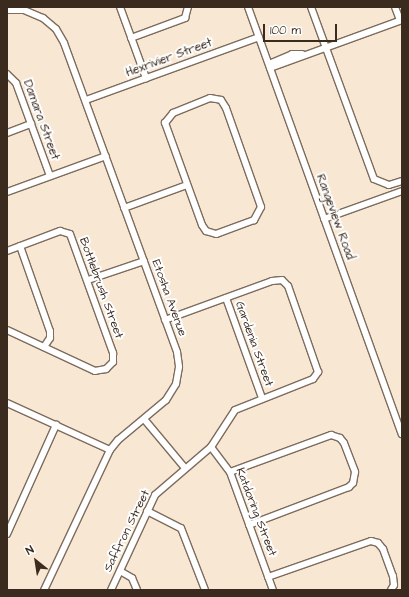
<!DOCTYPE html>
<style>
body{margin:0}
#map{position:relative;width:409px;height:597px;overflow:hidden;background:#f7e7d3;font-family:"Architects Daughter",sans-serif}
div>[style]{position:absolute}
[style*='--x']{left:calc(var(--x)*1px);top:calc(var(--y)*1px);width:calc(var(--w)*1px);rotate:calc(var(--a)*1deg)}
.roads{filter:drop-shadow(1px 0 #7d6c5d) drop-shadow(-1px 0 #7d6c5d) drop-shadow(0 1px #7d6c5d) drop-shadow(0 -1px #7d6c5d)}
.minor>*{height:6px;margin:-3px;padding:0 3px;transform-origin:3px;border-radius:3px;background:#fff}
span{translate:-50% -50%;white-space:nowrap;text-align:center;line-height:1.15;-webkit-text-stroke:4px #fff;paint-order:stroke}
.street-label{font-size:12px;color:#3b2a1e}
.frame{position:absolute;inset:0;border:8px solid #3b2a1e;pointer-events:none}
.north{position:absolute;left:16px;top:541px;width:40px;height:40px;-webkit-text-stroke:3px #fff;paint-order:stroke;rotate:330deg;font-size:11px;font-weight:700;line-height:16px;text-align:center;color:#3b2a1e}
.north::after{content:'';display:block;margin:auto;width:14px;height:18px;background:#3b2a1e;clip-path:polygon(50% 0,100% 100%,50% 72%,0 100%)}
.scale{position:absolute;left:263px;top:24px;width:74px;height:18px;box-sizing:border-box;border:2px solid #3b2a1e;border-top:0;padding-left:5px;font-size:12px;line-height:14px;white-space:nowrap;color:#3b2a1e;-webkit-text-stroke:3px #fff;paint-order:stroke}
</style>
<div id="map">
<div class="roads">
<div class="minor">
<i style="--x:120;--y:7;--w:76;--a:69.9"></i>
<i style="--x:248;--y:7;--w:454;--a:70.2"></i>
<i style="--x:311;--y:7;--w:183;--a:69.9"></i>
<i style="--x:374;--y:179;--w:16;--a:22"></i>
<i style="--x:389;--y:185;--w:14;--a:-17"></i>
<i style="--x:395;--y:7;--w:14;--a:69"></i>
<i style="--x:7;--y:10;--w:17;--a:0"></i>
<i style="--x:24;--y:10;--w:21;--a:23"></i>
<i style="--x:43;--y:18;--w:17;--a:40"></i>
<i style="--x:56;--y:29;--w:16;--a:60"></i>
<i style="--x:64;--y:43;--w:329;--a:69.9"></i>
<i style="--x:177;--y:352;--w:15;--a:82"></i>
<i style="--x:179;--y:367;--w:17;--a:100"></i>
<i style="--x:176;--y:384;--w:19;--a:122"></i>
<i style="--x:166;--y:400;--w:62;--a:140.2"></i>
<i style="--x:118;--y:440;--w:13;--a:129"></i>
<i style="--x:110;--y:450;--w:155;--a:115.2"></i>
<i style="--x:131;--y:38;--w:58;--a:-20.3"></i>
<i style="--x:185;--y:18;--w:11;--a:-75"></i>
<i style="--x:269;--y:64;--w:25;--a:-23"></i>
<i style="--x:292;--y:54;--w:10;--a:0"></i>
<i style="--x:270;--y:68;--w:140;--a:-20"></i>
<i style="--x:7;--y:74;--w:13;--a:45"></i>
<i style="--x:16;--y:83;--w:99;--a:69.9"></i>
<i style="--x:210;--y:98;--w:11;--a:10"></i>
<i style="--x:221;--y:100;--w:9;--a:58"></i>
<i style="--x:226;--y:108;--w:105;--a:70.5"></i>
<i style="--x:261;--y:207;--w:15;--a:118"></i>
<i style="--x:254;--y:220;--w:40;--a:159.8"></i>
<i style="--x:216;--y:234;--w:10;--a:-163"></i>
<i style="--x:206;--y:231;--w:7;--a:-124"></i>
<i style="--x:202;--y:225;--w:109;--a:-109.9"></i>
<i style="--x:165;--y:123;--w:13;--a:-51"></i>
<i style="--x:173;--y:113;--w:40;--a:-22"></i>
<i style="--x:86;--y:100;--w:184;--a:-20"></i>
<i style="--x:7;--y:133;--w:26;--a:-21"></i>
<i style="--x:7;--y:192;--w:105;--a:-20"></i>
<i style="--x:124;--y:208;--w:67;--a:-20.1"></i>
<i style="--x:324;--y:219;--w:83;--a:-19.7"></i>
<i style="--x:20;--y:246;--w:90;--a:70.6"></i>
<i style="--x:50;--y:331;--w:7;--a:90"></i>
<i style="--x:50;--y:338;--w:11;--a:124"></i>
<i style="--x:7;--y:251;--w:57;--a:-20.7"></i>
<i style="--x:60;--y:231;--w:10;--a:17"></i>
<i style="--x:70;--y:234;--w:127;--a:70.1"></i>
<i style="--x:113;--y:353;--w:9;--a:90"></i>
<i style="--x:113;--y:362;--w:10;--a:135"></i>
<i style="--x:106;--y:369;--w:11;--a:170"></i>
<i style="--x:95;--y:371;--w:97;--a:-155"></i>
<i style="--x:88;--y:280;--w:59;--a:-18.7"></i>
<i style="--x:226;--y:298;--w:106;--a:70.2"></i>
<i style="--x:7;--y:403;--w:113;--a:24.5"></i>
<i style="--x:144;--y:419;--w:64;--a:50.1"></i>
<i style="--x:211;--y:447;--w:31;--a:53"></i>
<i style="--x:230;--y:472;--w:126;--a:70"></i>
<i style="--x:230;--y:472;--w:108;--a:-20.1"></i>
<i style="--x:331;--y:435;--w:9;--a:18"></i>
<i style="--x:340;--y:438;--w:6;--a:51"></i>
<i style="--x:344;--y:443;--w:31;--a:69"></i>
<i style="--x:355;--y:472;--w:11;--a:100"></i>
<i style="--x:353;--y:483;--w:6;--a:135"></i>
<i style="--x:349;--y:487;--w:107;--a:159.2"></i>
<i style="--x:147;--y:511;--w:38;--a:27"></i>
<i style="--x:181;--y:528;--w:66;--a:68.8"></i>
<i style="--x:7;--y:534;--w:120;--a:-65.8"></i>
<i style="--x:120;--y:571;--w:14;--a:30"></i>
<i style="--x:132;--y:578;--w:13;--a:67"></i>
<i style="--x:268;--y:577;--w:109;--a:-19.3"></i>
<i style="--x:371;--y:541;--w:7;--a:16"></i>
<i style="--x:378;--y:543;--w:8;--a:50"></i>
<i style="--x:383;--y:549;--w:29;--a:70"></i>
<i style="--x:393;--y:576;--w:9;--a:84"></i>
<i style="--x:394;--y:585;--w:6;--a:121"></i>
<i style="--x:111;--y:590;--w:105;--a:-65.1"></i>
<i style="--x:155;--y:495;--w:74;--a:-40.6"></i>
<i style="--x:211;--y:447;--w:44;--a:-57"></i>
<i style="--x:235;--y:410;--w:84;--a:-21.7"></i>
<i style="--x:313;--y:379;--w:9;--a:-54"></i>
<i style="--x:318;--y:372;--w:91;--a:-109.2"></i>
<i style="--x:288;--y:286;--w:8;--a:-135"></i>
<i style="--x:282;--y:280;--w:10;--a:174"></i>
<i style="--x:272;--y:281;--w:114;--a:160"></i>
</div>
</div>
<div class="street-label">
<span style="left:169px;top:58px;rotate:-20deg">Hexrivier Street</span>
<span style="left:41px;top:120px;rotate:70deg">Damara Street</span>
<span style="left:335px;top:217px;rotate:70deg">Rangeview Road</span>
<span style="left:101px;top:288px;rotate:70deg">Bottlebrush Street</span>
<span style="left:169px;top:298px;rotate:70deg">Etosha Avenue</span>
<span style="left:254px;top:344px;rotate:70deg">Gardenia Street</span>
<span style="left:256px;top:512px;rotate:69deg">Katdoring Street</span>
<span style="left:127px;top:531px;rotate:-64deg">Saffron Street</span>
</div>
<div class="frame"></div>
<div class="north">N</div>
<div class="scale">100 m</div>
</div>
